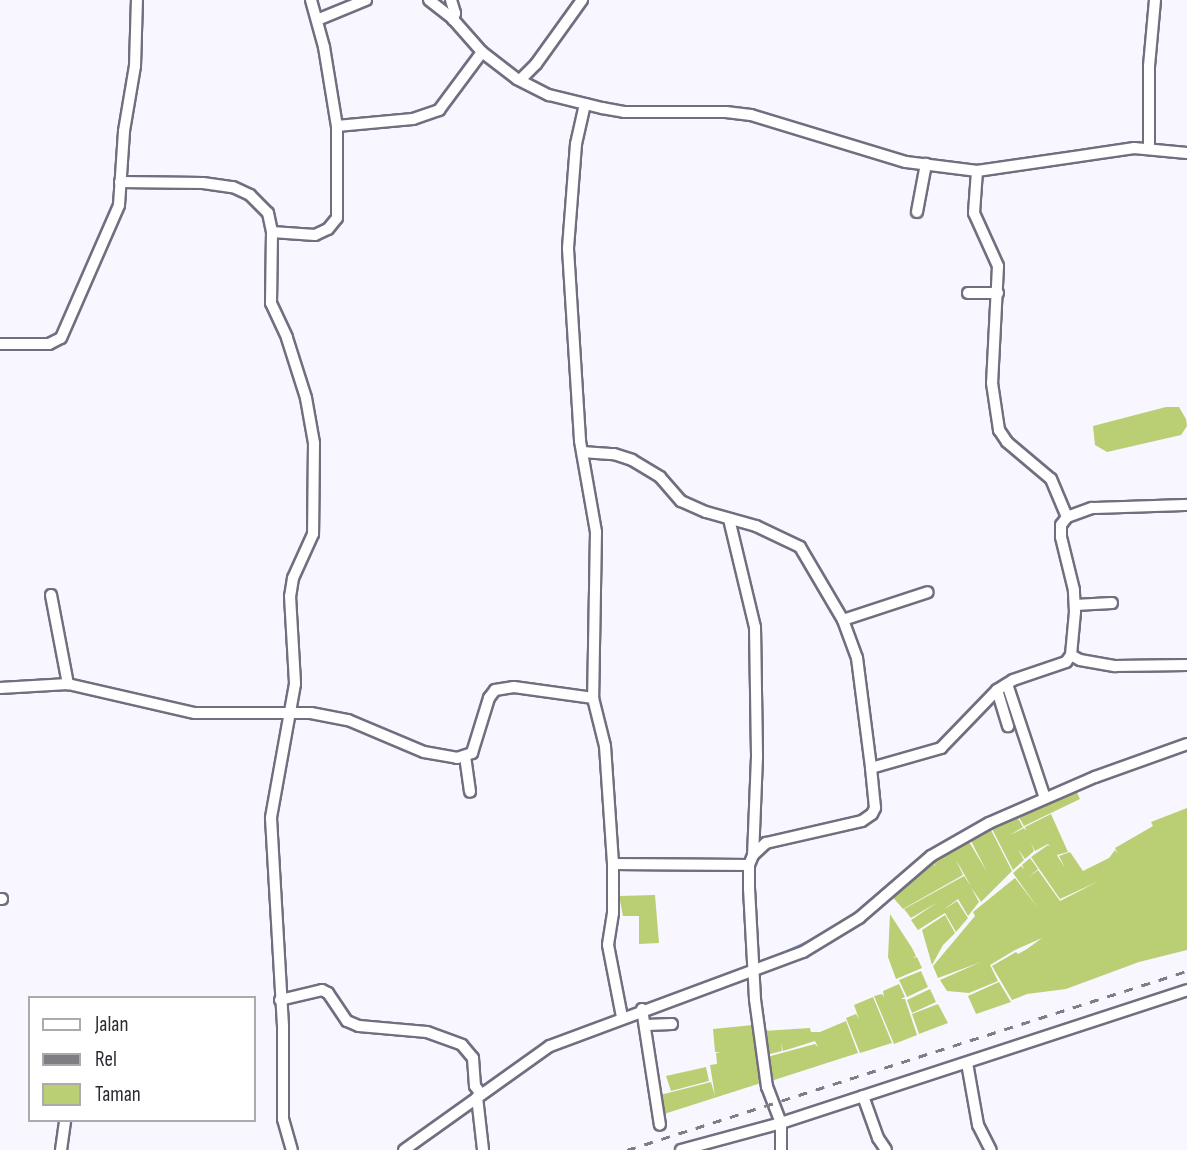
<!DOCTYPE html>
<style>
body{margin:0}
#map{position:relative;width:1187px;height:1150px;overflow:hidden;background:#f8f6fe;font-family:"Sofia Sans Condensed",sans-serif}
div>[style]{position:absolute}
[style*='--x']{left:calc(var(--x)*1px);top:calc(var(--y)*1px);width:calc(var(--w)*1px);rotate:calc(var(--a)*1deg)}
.green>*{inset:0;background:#bacf74}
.stream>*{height:2.5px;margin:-1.25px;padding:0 1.25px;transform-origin:1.25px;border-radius:1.25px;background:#78abf7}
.roads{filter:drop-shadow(2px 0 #736e7f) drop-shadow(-2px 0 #736e7f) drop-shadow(0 2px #736e7f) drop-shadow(0 -2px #736e7f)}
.minor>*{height:10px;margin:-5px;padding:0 5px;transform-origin:5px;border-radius:5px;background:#fff}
.rail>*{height:2.5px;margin-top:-1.25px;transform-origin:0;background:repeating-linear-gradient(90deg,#807e85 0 9px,transparent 0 18px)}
span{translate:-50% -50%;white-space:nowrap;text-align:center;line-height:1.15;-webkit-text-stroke:5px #fff;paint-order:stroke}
.legend{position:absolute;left:28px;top:996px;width:228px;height:126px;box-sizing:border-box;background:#fff;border:2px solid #abaaad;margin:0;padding:9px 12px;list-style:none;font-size:21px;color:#2d2b32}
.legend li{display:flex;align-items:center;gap:14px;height:35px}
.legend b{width:35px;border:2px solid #abaaad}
</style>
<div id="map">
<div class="green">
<i style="clip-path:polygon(1166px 407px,1179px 407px,1186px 419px,1187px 426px,1181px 435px,1107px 452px,1095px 445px,1093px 426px)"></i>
<i style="clip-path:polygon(1075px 788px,1080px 799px,1024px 826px,1017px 814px,1031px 808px,1033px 812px,1032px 808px,1045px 803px,1047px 805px,1045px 801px)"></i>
<i style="clip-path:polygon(1187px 808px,1187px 950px,1139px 962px,1066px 989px,1027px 994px,1012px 1000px,992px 966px,1016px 952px,1018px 954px,1027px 949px,1042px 938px,1015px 950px,990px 965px,998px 981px,969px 993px,947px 991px,940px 980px,981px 962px,938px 978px,933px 966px,975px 916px,973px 912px,1015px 878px,1038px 908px,1013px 873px,1021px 866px,1024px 869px,1022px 865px,1030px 858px,1038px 869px,1029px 877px,1038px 870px,1060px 901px,1099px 881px,1060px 899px,1031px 857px,1048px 845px,1051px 847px,1048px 844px,1035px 851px,1031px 843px,1034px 851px,1025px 859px,1018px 849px,1024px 860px,1013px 870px,991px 827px,1016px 815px,1023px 827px,1010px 835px,1024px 828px,1026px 831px,1025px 827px,1051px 814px,1068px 852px,1057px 855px,1058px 857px,1065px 868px,1059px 856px,1070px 852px,1083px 871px,1109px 858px,1115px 850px,1118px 854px,1115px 848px,1153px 826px,1151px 822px)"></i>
<i style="clip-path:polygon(990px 828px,1012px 871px,981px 902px,971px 887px,979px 902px,968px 916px,958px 899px,943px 910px,957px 901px,968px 918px,956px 932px,945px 913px,918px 930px,911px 920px,938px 902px,911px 918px,904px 909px,964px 876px,971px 886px,956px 860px,963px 875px,903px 909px,890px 894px,931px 861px,936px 867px,932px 860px,968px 840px,987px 872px,970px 839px)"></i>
<i style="clip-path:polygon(655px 895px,659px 943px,639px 944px,639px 916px,623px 916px,619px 896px)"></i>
<i style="clip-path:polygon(890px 914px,912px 948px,916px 956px,913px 958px,917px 957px,922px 968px,896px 979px,888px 957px)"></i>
<i style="clip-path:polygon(945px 915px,955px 933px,943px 945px,932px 965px,922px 930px)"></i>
<i style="clip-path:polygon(921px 971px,928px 987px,907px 997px,899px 980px)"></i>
<i style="clip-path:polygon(999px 982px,1011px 1002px,976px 1014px,968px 996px)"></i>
<i style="clip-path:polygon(899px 984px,905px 997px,901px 999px,905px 999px,917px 1035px,894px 1044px,874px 996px,882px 994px,884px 997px,883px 991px)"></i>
<i style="clip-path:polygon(930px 989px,936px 1002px,912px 1013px,907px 1000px)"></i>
<i style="clip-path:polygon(873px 997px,892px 1043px,860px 1053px,846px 1018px,856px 1014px,859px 1019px,854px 1005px)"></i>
<i style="clip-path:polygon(938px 1004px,948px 1023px,919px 1034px,912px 1014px)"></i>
<i style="clip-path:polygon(846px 1021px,858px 1053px,771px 1081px,767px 1057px,815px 1044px,818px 1047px,815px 1041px,783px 1051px,781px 1043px,782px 1051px,766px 1055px,763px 1031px,810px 1028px,811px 1032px,820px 1032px)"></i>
<i style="clip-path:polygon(753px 1025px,761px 1083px,664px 1114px,660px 1095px,711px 1082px,715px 1096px,710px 1065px,717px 1064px,716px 1053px,721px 1052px,715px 1052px,713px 1029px)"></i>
<i style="clip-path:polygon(706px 1067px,709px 1081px,671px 1091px,666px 1076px)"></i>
</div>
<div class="stream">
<i style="--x:1047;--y:791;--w:137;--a:-20.6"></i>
<i style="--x:758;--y:964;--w:70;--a:-24.4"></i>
<i style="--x:822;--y:935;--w:43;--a:-32.6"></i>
<i style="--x:858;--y:912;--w:95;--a:-40.7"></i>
<i style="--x:930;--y:850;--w:67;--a:-29.6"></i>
<i style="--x:988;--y:817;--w:58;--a:-23.5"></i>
</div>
<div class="roads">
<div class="minor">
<i style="--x:311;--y:0;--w:49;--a:74.5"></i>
<i style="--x:324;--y:47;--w:80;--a:80.7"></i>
<i style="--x:429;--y:0;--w:29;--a:38"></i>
<i style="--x:452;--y:18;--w:45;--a:48.6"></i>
<i style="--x:482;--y:52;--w:44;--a:37.6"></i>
<i style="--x:517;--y:79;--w:36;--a:27"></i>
<i style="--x:549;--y:95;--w:55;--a:13.8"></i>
<i style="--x:602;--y:108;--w:22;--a:10"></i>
<i style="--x:624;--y:112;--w:102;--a:0"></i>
<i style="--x:726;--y:112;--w:25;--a:7"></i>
<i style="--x:751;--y:115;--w:162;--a:16.9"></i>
<i style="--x:906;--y:162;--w:72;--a:7.2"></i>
<i style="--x:977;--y:171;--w:159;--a:-8.3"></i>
<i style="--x:1134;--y:148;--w:53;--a:5.4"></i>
<i style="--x:451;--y:0;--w:14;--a:73"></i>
<i style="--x:455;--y:13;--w:7;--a:106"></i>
<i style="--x:317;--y:20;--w:53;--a:-22.2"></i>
<i style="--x:520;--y:80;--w:23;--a:-45"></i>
<i style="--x:536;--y:64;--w:79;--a:-54.3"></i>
<i style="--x:585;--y:104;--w:41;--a:102.7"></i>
<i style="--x:576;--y:144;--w:105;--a:94.4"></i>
<i style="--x:568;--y:249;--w:192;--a:86.4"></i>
<i style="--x:580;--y:441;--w:92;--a:80"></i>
<i style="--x:596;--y:532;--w:166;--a:91"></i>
<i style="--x:593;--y:698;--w:49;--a:76"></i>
<i style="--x:605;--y:746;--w:118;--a:86.1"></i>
<i style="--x:613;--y:864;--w:136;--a:0.4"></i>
<i style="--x:1149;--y:147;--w:81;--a:-90"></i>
<i style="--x:1149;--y:66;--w:66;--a:-84.8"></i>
<i style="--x:977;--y:171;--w:42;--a:94.1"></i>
<i style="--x:974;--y:213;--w:58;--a:65.6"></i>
<i style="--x:998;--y:266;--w:117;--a:92.9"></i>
<i style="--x:992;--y:383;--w:48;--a:81.5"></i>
<i style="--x:999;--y:430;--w:14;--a:56"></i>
<i style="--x:1007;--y:442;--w:57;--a:40.1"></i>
<i style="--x:1051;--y:479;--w:41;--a:67.2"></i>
<i style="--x:120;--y:182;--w:83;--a:0.7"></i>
<i style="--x:203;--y:183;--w:30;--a:8"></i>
<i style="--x:233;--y:187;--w:19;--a:25"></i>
<i style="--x:250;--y:195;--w:25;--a:45"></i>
<i style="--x:268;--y:213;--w:19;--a:78"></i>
<i style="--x:272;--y:232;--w:71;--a:90.8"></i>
<i style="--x:271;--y:303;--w:38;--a:65"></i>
<i style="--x:287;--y:338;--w:63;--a:72.4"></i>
<i style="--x:306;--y:398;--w:46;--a:79.9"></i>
<i style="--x:314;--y:443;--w:91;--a:90.6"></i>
<i style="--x:313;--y:534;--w:48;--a:114.4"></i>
<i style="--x:293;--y:578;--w:18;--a:99"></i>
<i style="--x:290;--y:596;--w:88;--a:86.7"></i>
<i style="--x:295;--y:684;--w:136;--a:100.2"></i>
<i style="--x:271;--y:818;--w:208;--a:86.7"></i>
<i style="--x:283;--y:1026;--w:93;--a:90"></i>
<i style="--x:283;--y:1119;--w:32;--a:74"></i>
<i style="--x:917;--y:212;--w:49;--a:-79.4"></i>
<i style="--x:272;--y:232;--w:43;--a:4"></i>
<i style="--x:315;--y:235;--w:14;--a:-25"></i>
<i style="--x:328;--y:229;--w:14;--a:-51"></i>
<i style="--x:337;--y:218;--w:92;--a:-90"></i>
<i style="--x:337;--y:126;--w:76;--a:-5.3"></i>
<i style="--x:413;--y:119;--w:28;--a:-19"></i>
<i style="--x:439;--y:110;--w:72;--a:-53.4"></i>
<i style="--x:968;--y:293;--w:30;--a:0"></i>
<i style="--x:0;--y:344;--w:49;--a:0"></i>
<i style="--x:49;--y:344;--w:13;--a:-27"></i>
<i style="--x:61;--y:338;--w:145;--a:-66.4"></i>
<i style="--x:119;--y:205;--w:74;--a:-86.1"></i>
<i style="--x:124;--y:131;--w:66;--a:-80.4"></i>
<i style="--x:135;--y:66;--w:66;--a:-88.3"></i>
<i style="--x:582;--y:452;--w:32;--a:4"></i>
<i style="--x:614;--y:454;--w:19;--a:18"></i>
<i style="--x:632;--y:460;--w:33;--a:31"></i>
<i style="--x:660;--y:477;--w:32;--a:49"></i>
<i style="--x:681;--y:501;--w:27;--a:24"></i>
<i style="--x:706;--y:512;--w:52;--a:15.6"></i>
<i style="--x:756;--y:526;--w:49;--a:25.5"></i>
<i style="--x:800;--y:547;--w:85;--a:59.5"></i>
<i style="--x:843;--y:620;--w:40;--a:69.8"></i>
<i style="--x:857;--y:658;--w:111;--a:82.7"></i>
<i style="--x:729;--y:519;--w:111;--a:76.5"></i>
<i style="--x:755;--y:627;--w:130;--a:89.1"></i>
<i style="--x:757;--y:757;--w:98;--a:92.3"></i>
<i style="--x:51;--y:595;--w:91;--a:79.2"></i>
<i style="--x:1075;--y:605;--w:37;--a:-3"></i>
<i style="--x:843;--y:620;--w:89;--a:-18.2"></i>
<i style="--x:1071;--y:655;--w:10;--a:29"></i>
<i style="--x:1080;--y:660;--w:36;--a:10"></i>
<i style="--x:1115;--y:666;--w:72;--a:-0.8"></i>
<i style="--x:1007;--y:684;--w:120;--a:71.6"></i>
<i style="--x:0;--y:688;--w:68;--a:-3.4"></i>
<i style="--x:68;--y:684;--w:130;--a:12.9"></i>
<i style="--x:195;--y:713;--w:116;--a:0"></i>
<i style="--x:311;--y:713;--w:38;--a:11"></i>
<i style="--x:348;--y:720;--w:82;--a:22.8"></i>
<i style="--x:424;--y:752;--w:34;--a:10"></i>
<i style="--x:457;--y:758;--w:16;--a:-18"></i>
<i style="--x:472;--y:753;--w:58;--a:-72.8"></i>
<i style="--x:489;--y:698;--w:10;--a:-53"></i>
<i style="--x:495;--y:690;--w:19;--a:-9"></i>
<i style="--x:514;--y:687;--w:80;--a:7.9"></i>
<i style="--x:997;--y:690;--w:38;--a:73"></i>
<i style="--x:465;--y:756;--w:36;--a:82"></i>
<i style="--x:613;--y:864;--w:49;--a:90"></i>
<i style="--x:613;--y:913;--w:32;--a:99"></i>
<i style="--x:608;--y:945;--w:73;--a:79"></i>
<i style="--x:0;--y:899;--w:2;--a:0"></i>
<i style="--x:280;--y:1000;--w:43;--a:-13.4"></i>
<i style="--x:322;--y:990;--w:7;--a:27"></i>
<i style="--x:328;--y:993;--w:34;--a:56"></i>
<i style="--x:347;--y:1021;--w:13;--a:23"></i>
<i style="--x:359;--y:1026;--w:68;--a:5"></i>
<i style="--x:427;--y:1032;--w:37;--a:20"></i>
<i style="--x:462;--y:1045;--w:17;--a:50"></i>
<i style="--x:473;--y:1058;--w:28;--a:86"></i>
<i style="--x:475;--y:1086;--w:10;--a:53"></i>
<i style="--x:642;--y:1009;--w:117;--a:81.2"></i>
<i style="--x:646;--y:1025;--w:26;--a:-2"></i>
<i style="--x:967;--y:1063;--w:63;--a:79.9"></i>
<i style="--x:978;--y:1125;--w:28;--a:63"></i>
<i style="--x:863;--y:1096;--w:45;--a:70.3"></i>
<i style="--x:878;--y:1138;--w:14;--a:56"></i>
<i style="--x:477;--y:1097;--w:53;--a:83.5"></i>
<i style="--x:61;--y:1150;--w:30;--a:-82"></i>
<i style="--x:404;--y:1150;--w:179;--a:-35.5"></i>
<i style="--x:550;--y:1046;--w:270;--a:-20.4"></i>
<i style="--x:803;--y:952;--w:66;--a:-31.3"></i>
<i style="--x:859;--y:918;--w:95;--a:-40.7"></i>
<i style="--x:931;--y:856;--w:67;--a:-29.6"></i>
<i style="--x:989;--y:823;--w:116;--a:-23.5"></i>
<i style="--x:1095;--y:777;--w:98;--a:-19.7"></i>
<i style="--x:681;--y:1150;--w:104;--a:-15.1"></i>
<i style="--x:781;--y:1123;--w:427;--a:-18.1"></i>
<i style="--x:781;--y:1150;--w:27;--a:-90"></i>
<i style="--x:781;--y:1123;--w:39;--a:-111"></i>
<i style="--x:767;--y:1087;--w:89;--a:-97.8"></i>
<i style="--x:755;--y:999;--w:110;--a:-93.1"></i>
<i style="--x:749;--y:889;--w:24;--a:-90"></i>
<i style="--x:749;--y:865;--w:11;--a:-68"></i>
<i style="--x:753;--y:855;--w:18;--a:-43"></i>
<i style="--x:766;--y:843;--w:98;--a:-12.9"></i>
<i style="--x:862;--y:821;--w:12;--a:-35"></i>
<i style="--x:872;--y:814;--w:7;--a:-63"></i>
<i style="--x:875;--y:808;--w:40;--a:-95.7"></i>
<i style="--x:871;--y:768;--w:73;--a:-15.9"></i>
<i style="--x:941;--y:748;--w:81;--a:-46"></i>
<i style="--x:997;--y:690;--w:19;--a:-32"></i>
<i style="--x:1013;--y:680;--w:56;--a:-18.8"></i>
<i style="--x:1066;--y:662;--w:9;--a:-54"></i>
<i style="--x:1071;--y:655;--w:43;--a:-84.7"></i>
<i style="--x:1075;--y:612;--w:22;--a:-93"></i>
<i style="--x:1074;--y:590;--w:55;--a:-103.8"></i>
<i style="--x:1061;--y:537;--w:12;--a:-90"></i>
<i style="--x:1061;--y:525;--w:10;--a:-53"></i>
<i style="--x:1067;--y:517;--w:27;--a:-20"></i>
<i style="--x:1092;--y:508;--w:95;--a:-1.8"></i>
</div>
</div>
<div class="rail">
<i style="--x:627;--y:1150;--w:588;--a:-17.73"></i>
</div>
<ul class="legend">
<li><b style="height:9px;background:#fff"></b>Jalan</li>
<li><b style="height:9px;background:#807e85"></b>Rel</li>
<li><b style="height:19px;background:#bacf74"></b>Taman</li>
</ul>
</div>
